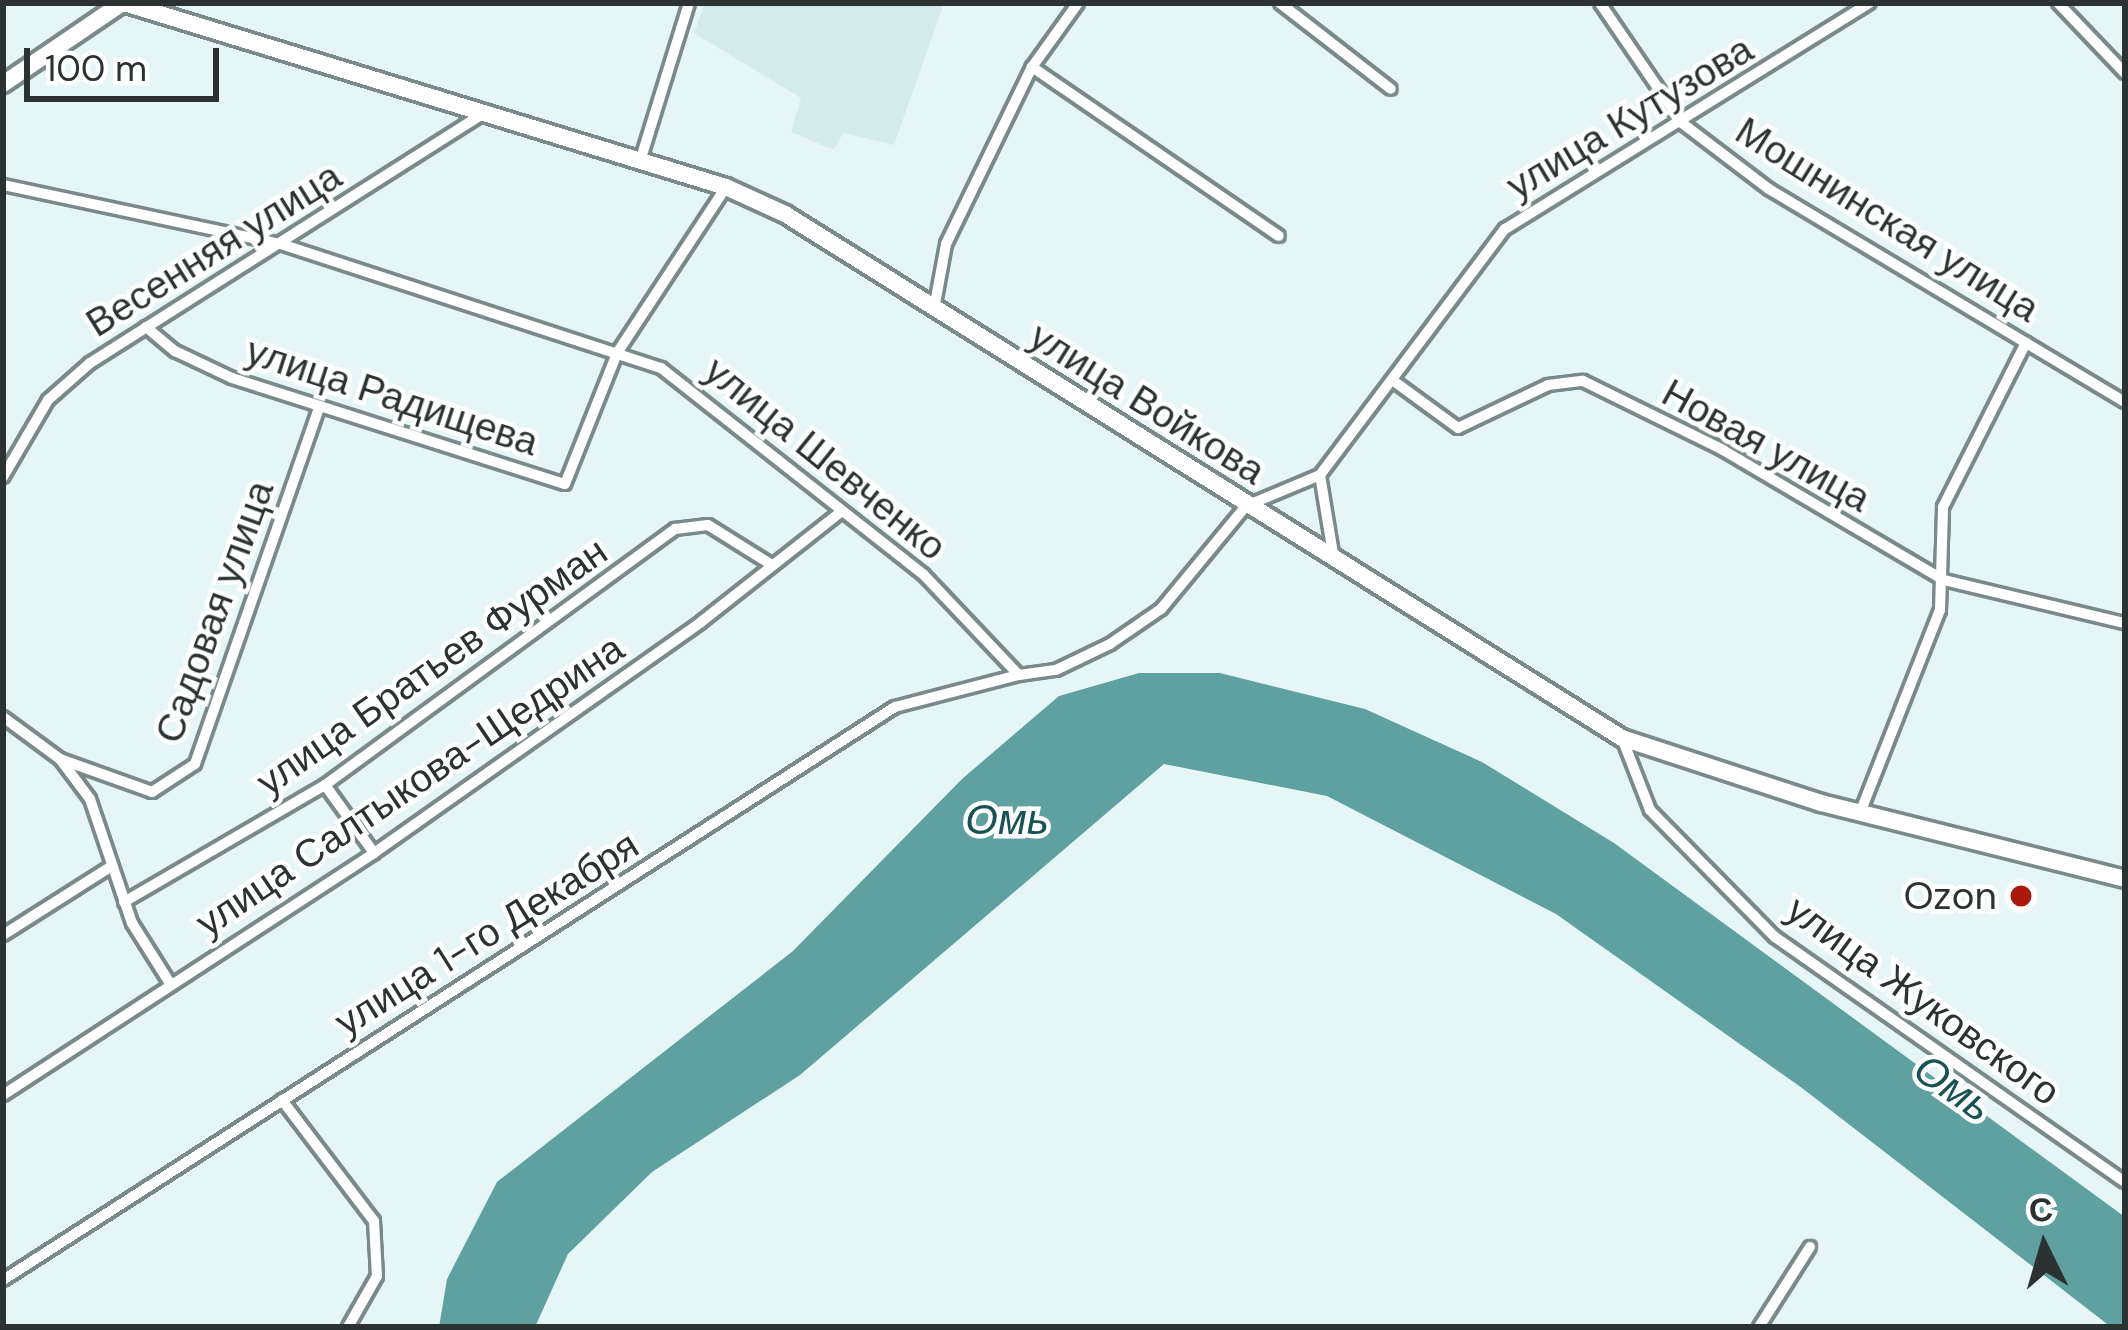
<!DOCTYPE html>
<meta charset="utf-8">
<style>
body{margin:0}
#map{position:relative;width:2128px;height:1330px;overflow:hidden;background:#e6f6f6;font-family:"DM Sans",sans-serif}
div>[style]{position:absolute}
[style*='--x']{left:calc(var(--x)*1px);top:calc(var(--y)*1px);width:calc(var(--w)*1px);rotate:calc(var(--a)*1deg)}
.built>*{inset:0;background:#d3ebeb}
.water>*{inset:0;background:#5fa0a1}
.roads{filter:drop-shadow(3px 0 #7a8989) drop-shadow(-3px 0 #7a8989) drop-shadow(0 3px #7a8989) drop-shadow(0 -3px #7a8989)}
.street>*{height:10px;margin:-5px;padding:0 5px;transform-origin:5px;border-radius:5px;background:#fff}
.secondary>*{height:16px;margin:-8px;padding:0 8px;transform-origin:8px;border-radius:8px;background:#fff}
.dots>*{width:33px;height:33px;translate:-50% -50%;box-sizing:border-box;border:6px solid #fff;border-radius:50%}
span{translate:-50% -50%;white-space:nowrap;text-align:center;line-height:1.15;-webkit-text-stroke:9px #fff;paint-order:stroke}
.street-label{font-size:39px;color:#2c3232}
.poi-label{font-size:39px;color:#2c3232}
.right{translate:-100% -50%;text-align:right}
.water-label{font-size:42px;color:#185253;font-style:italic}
.frame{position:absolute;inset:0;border:6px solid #2c3232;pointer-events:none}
.north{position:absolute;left:1984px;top:1186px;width:120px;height:120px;-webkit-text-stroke:9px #fff;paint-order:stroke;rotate:355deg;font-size:33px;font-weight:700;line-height:48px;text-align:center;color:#2c3232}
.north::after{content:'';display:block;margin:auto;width:42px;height:54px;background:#2c3232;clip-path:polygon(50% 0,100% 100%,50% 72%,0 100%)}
.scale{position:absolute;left:24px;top:48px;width:195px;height:54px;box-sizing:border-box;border:6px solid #2c3232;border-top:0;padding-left:15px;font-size:36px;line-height:42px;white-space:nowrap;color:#2c3232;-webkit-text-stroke:9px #fff;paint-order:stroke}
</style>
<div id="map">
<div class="built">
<i style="clip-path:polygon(705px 3px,944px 3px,894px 145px,843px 133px,834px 150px,791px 132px,801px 98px,694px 33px)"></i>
</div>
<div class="water">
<i style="clip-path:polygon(1139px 673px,1220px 673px,1365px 709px,1482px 762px,1614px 843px,2125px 1217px,2125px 1327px,2111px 1327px,1802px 1088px,1556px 914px,1327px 796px,1164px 764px,800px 1075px,652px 1172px,568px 1254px,535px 1327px,439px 1327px,447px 1279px,497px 1182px,793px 951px,962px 779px,1059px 696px)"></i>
</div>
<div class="roads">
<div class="street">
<i style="--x:1280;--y:3;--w:140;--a:37.8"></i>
<i style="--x:1600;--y:3;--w:145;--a:55.7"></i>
<i style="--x:1682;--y:123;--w:109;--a:37.2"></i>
<i style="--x:1769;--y:189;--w:415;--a:30.9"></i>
<i style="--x:2058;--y:3;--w:97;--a:46.3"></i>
<i style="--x:1032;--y:67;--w:299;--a:34.4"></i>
<i style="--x:642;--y:155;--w:159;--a:-72.8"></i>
<i style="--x:3;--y:185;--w:284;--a:12"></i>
<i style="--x:281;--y:244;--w:400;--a:18.1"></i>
<i style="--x:661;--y:368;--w:333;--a:38.2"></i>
<i style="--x:923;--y:574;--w:139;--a:46.5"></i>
<i style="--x:1019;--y:675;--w:37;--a:-8"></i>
<i style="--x:1056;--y:670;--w:60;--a:-25.7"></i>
<i style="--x:1110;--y:644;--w:62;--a:-34.5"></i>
<i style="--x:1161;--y:609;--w:134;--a:-50.5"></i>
<i style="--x:1246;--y:506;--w:80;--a:-22.7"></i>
<i style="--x:1320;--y:475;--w:308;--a:-53.1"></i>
<i style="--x:1505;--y:229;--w:429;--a:-31.8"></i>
<i style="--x:934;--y:309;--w:66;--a:-79.5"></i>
<i style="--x:946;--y:244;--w:197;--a:-64.1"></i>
<i style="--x:1032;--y:67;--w:79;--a:-54.3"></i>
<i style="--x:146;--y:327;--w:38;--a:40"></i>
<i style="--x:175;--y:351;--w:63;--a:25.3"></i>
<i style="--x:232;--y:378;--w:349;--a:17.7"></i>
<i style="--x:565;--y:484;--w:141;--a:-68.3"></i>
<i style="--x:617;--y:353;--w:199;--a:-56.7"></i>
<i style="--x:1395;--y:382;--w:78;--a:36.1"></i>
<i style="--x:1458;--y:428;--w:100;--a:-25.5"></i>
<i style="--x:1548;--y:385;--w:35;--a:-7"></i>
<i style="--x:1583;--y:381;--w:156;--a:26.2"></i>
<i style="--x:1723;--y:450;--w:256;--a:30.5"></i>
<i style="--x:1944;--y:580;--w:186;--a:13.4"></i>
<i style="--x:1320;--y:475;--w:86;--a:80.6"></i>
<i style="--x:3;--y:477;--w:89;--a:-59.7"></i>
<i style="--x:48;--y:400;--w:56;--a:-41.4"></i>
<i style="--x:90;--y:363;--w:465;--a:-32.4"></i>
<i style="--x:3;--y:717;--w:71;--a:36.4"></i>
<i style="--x:60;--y:759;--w:50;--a:53.1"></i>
<i style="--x:90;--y:799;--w:131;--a:71.3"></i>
<i style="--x:132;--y:923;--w:73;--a:57.8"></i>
<i style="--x:1622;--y:738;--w:77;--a:68.7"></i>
<i style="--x:1650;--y:810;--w:178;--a:45.5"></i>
<i style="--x:1775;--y:937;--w:427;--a:35"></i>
<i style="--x:60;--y:759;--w:98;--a:19.7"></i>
<i style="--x:152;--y:792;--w:51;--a:-33.1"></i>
<i style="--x:195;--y:764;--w:379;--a:-70.8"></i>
<i style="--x:325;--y:785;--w:84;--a:54.2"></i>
<i style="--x:1860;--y:813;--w:218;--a:-68.5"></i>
<i style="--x:1940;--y:610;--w:103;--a:-88.3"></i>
<i style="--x:1943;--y:507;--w:184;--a:-63.2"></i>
<i style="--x:124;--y:902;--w:233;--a:-30.2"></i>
<i style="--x:325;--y:785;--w:434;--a:-36.2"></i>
<i style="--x:675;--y:529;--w:33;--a:-7"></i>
<i style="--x:708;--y:525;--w:75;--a:32"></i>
<i style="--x:3;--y:935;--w:127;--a:-32.4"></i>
<i style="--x:3;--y:1095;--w:443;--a:-33.1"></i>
<i style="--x:374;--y:853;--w:400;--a:-35.2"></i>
<i style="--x:701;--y:622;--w:178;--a:-38.2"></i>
<i style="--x:282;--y:1100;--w:152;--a:52.8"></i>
<i style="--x:374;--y:1221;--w:55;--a:86.9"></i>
<i style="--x:377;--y:1276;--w:59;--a:119.6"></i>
<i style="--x:3;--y:1280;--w:1060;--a:-32.72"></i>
<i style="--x:895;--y:707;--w:128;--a:-14.5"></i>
<i style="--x:1759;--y:1327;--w:95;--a:-57.5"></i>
</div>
<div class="secondary">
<i style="--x:124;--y:3;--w:629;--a:17"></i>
<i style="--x:726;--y:187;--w:65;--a:24.6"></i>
<i style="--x:785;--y:214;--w:987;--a:32.05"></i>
<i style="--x:1622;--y:738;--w:209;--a:18.1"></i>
<i style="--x:1821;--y:803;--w:313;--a:14"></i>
<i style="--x:3;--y:84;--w:144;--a:-34.2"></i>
</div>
</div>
<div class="dots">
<i style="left:2021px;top:896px;background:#a91809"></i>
</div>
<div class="street-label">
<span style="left:1630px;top:118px;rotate:-31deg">улица Кутузова</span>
<span style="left:1887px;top:220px;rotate:32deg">Мошнинская улица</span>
<span style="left:214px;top:250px;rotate:-32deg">Весенняя улица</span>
<span style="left:392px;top:397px;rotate:18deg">улица Радищева</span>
<span style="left:1147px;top:404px;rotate:32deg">улица Войкова</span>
<span style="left:1766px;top:446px;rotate:29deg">Новая улица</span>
<span style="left:825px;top:459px;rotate:39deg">улица Шевченко</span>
<span style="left:215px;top:612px;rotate:-70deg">Садовая улица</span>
<span style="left:432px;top:667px;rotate:-35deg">улица Братьев Фурман</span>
<span style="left:410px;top:786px;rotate:-34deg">улица Салтыкова-Щедрина</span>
<span style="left:487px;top:934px;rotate:-32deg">улица 1-го Декабря</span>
<span style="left:1923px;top:1001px;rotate:36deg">улица Жуковского</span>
</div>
<div class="poi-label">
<span class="right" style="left:1997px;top:896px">Ozon</span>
</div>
<div class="water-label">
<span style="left:1007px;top:820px">Омь</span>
<span style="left:1953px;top:1088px;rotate:35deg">Омь</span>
</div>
<div class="frame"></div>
<div class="north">С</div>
<div class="scale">100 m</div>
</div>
